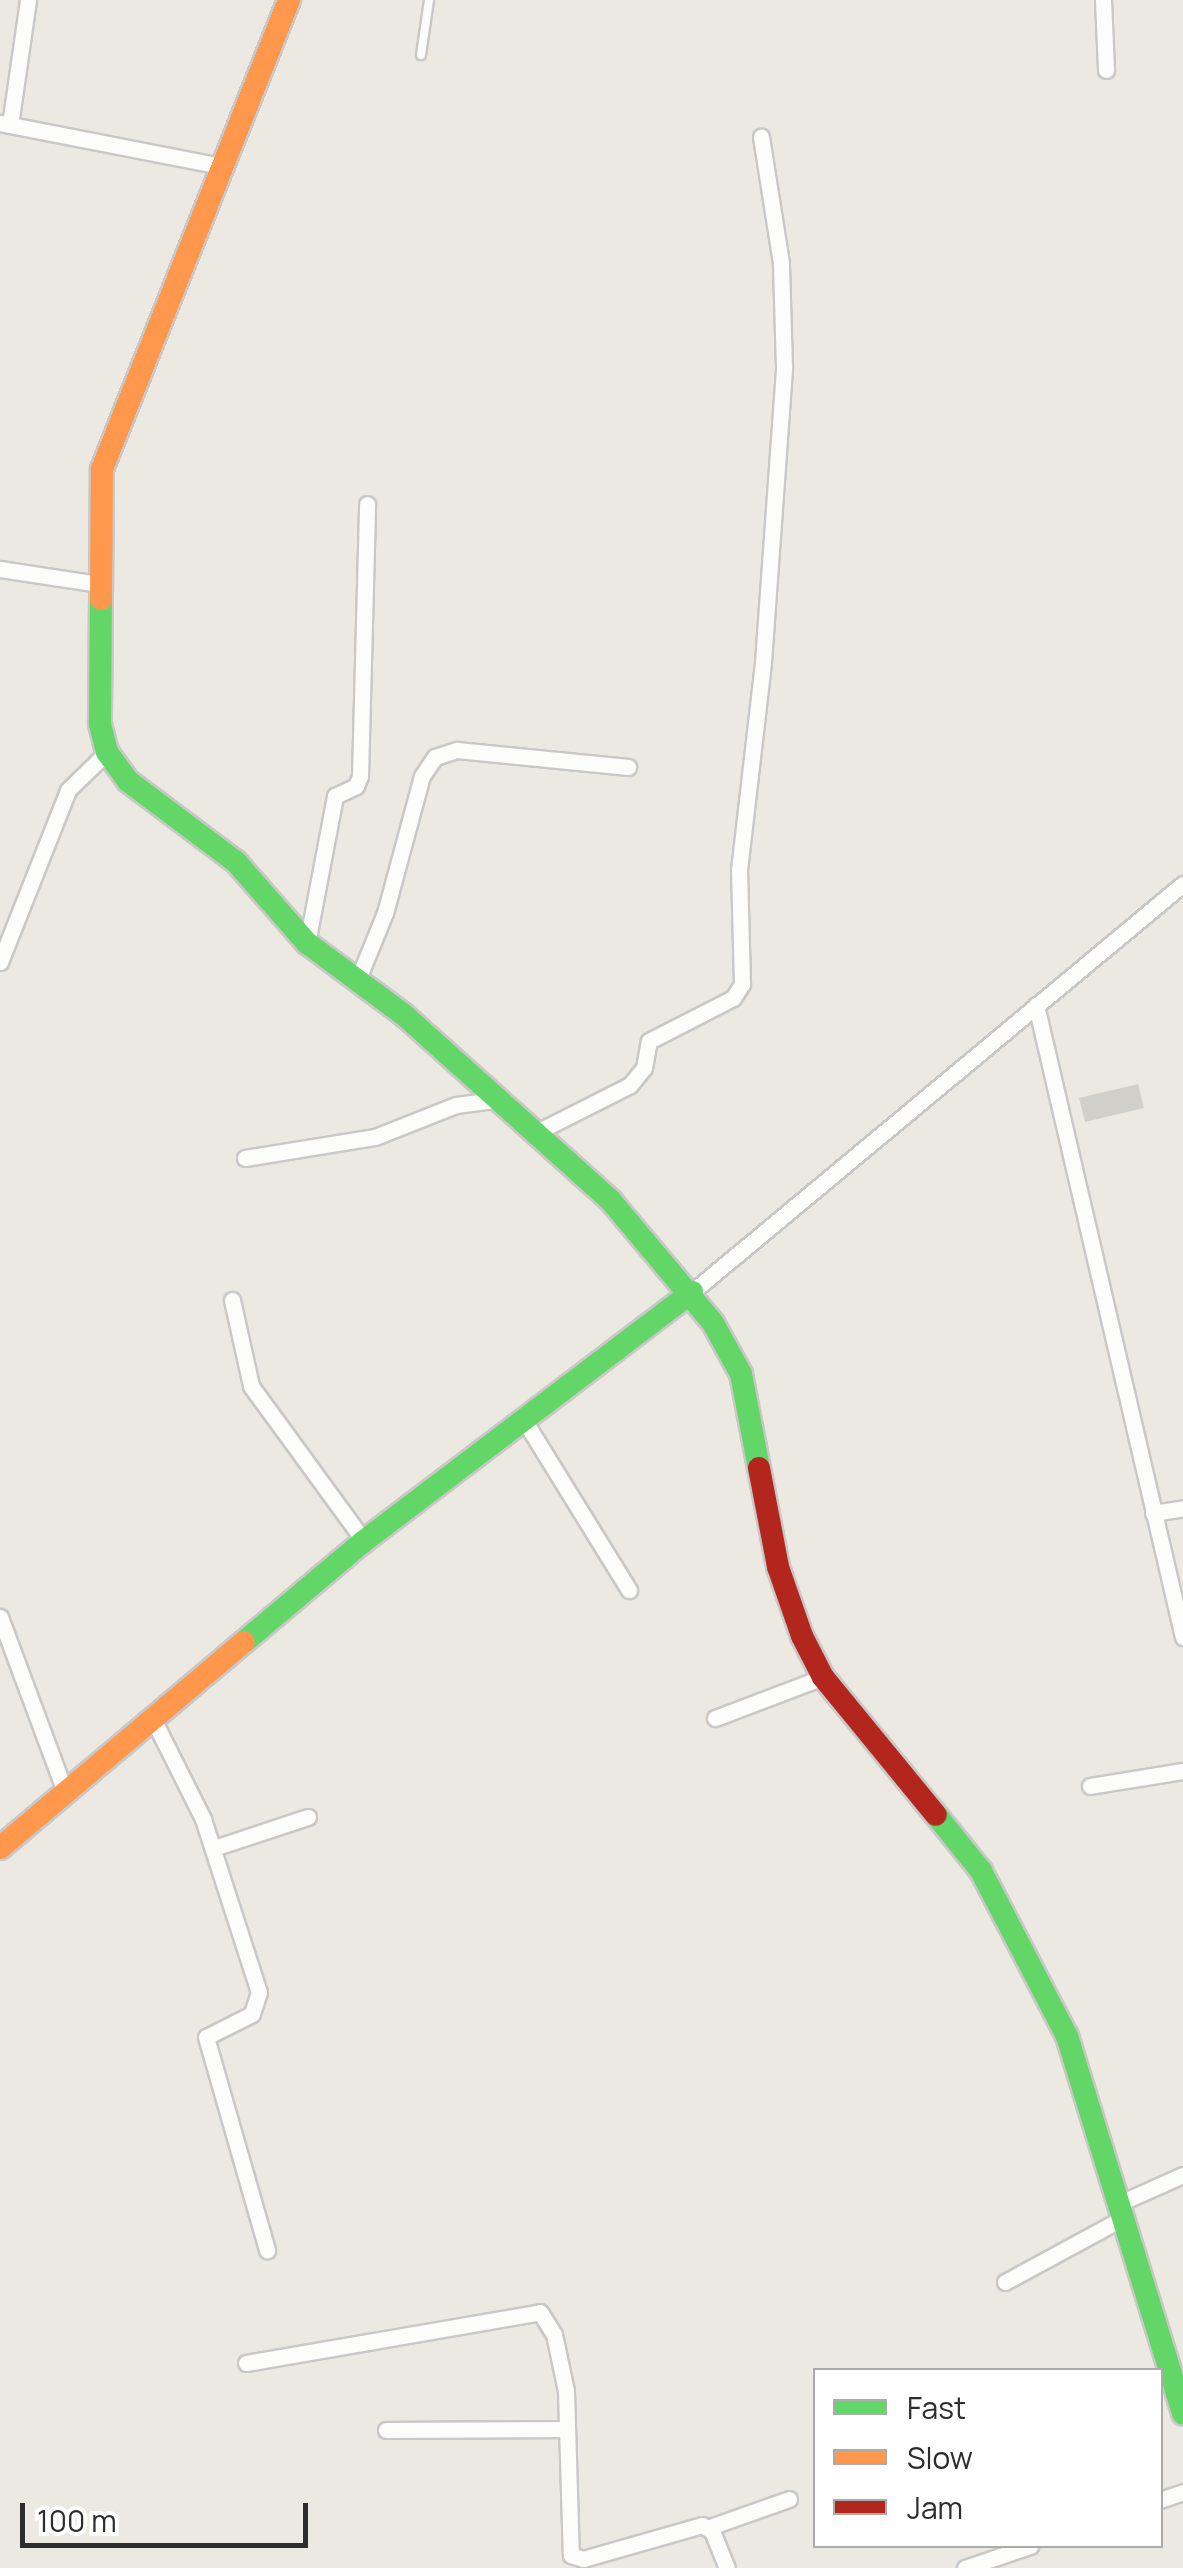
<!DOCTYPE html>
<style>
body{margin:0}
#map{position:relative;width:1183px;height:2568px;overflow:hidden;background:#ece9e2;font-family:Manrope,sans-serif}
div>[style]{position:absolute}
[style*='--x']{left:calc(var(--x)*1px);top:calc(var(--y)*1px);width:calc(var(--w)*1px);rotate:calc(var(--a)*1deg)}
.building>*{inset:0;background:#d1cfc9}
.roads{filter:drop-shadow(2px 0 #c9c8c7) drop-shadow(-2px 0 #c9c8c7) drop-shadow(0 2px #c9c8c7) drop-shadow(0 -2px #c9c8c7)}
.lane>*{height:8px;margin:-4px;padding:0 4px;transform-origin:4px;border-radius:4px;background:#fcfcfb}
.street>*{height:15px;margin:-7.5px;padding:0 7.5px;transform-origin:7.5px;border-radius:7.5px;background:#fcfcfb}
.fast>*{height:22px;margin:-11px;padding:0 11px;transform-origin:11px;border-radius:11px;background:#63d668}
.slow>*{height:22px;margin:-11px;padding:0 11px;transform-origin:11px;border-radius:11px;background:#ff974d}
.jam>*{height:22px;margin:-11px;padding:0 11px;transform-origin:11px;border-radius:11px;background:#b3261e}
span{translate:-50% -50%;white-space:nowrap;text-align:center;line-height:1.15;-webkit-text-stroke:9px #fff;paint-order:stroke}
.legend{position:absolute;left:813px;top:2368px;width:350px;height:180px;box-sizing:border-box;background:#fff;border:2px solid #ababab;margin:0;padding:12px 18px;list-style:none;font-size:30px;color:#2d2d2d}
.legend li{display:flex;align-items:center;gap:20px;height:50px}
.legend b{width:50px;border:2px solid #ababab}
.scale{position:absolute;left:20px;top:2503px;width:288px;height:45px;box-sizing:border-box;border:5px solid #2d2d2d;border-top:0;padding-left:12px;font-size:30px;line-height:35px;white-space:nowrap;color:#2d2d2d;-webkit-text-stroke:8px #fff;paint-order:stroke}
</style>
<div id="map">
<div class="building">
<i style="clip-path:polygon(1138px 1084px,1144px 1108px,1085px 1122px,1079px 1098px)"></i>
</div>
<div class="roads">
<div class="lane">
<i style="--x:421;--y:55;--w:56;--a:-81.7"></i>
</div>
<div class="street">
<i style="--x:1103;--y:0;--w:70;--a:87.5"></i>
<i style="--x:0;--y:123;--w:230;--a:11"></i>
<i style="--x:10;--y:125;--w:126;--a:-81.8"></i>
<i style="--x:0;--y:569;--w:100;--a:8.6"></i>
<i style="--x:307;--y:943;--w:150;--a:-79.2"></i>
<i style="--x:335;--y:796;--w:23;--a:-25"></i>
<i style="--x:356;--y:786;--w:11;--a:-68"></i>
<i style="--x:360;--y:776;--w:272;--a:-88.5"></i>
<i style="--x:0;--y:962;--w:185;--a:-68.4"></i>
<i style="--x:68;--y:790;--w:54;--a:-44.3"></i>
<i style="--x:358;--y:979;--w:71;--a:-67.8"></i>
<i style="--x:385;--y:913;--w:142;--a:-74.9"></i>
<i style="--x:422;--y:776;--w:23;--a:-56"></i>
<i style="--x:435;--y:757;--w:23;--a:-18"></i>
<i style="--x:457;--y:750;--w:172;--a:5.7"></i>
<i style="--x:1036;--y:1005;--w:649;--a:76.91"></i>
<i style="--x:539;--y:1131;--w:102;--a:-26.8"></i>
<i style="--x:630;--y:1085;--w:22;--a:-51"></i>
<i style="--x:644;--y:1068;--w:27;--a:-80"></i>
<i style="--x:649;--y:1041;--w:94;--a:-27.1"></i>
<i style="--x:733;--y:998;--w:17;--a:-57"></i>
<i style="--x:742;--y:984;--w:114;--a:-91.5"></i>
<i style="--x:739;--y:870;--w:209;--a:-83.4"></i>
<i style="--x:763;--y:662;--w:296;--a:-85.9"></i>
<i style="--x:784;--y:367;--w:104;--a:-91.7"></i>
<i style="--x:781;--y:263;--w:128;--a:-99"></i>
<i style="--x:245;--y:1158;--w:132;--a:-9.2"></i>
<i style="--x:375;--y:1137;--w:87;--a:-21.6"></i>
<i style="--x:456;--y:1105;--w:46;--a:-7.4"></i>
<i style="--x:692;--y:1292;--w:638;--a:-39.73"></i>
<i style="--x:232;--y:1300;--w:88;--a:77.5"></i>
<i style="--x:251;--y:1386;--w:192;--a:53.9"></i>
<i style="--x:524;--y:1420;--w:200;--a:58.3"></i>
<i style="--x:1153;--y:1513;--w:30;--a:-9"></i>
<i style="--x:0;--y:1617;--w:189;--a:69.6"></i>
<i style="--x:715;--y:1718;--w:116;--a:-20.8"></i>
<i style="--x:153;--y:1719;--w:112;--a:63.4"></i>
<i style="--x:203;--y:1819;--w:182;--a:72.1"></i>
<i style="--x:259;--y:1992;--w:23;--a:108"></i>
<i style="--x:252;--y:2014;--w:51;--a:153.4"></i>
<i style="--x:206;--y:2037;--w:222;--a:74"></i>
<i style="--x:1090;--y:1786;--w:94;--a:-9.2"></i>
<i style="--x:214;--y:1848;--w:99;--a:-18.3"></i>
<i style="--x:1120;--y:2203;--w:69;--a:-24"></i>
<i style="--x:1005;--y:2282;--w:134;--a:-28.5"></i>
<i style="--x:246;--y:2363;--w:298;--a:-9.8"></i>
<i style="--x:540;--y:2312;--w:26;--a:58"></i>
<i style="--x:554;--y:2334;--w:58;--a:78.1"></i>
<i style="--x:566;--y:2391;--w:164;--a:88.3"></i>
<i style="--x:571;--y:2555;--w:13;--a:18"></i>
<i style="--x:583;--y:2559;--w:124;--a:-15.9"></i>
<i style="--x:702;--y:2525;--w:12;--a:31"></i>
<i style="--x:712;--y:2531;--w:40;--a:68"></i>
<i style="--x:386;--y:2430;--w:181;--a:-0.3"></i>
<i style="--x:1160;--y:2500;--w:24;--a:-19"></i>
<i style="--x:707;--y:2528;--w:87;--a:-19.5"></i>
<i style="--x:965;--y:2568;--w:69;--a:-18.7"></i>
</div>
<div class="fast">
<i style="--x:101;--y:599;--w:125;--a:90.5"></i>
<i style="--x:100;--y:724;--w:29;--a:76"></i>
<i style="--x:107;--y:752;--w:36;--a:54"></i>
<i style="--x:128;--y:781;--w:135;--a:36.9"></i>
<i style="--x:236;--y:862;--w:108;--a:48.8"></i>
<i style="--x:307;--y:943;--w:121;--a:36.6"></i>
<i style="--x:404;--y:1015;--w:278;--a:41.9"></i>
<i style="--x:611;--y:1201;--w:159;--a:50.1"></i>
<i style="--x:713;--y:1323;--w:58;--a:61.2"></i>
<i style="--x:741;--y:1374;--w:96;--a:79.2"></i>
<i style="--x:244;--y:1642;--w:157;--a:-40.1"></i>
<i style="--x:364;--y:1541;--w:412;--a:-37.2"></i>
<i style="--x:936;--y:1815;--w:72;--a:51.2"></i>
<i style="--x:981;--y:1871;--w:186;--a:62.5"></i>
<i style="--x:1067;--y:2036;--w:395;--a:72.9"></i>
</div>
<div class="slow">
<i style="--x:101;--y:599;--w:130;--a:-89.6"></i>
<i style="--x:102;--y:469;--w:505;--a:-68.26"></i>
<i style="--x:0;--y:1848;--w:319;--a:-40.2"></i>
</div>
<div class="jam">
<i style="--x:759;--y:1468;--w:101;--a:79.1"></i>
<i style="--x:778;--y:1567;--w:73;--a:70.8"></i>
<i style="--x:802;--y:1636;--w:46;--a:62.9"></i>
<i style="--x:823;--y:1677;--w:178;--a:50.7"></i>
</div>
</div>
<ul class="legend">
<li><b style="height:12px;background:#63d668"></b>Fast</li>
<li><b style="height:12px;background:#ff974d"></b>Slow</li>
<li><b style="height:12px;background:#b3261e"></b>Jam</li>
</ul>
<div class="scale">100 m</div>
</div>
